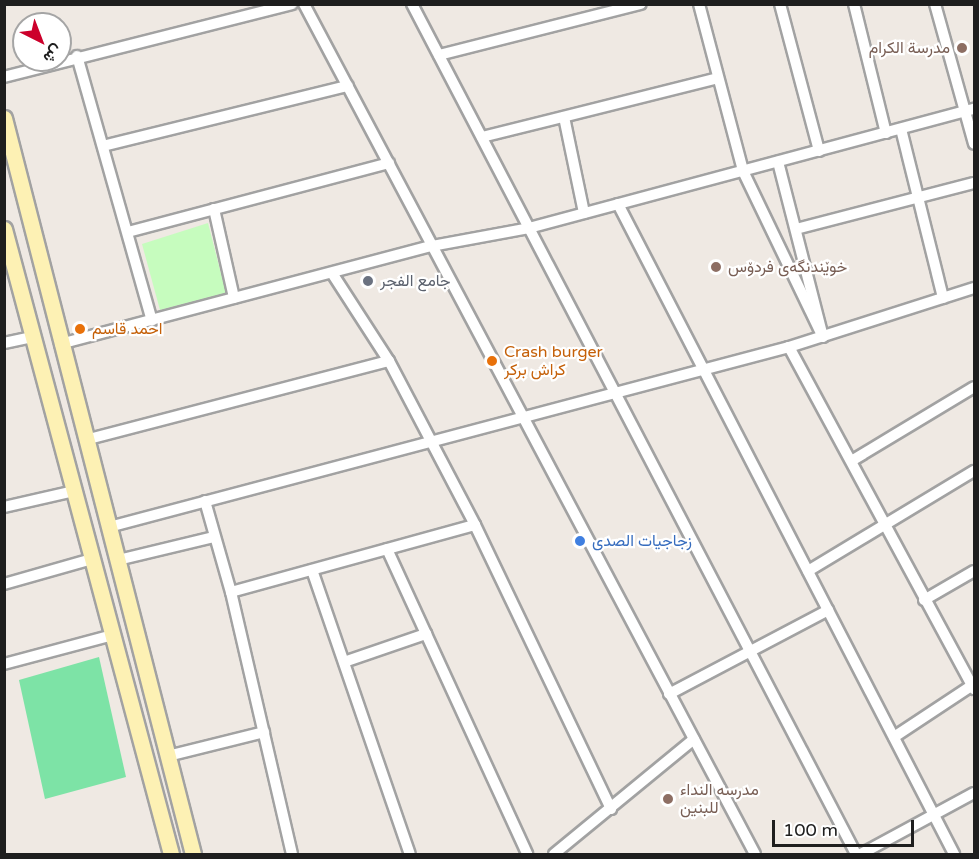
<!DOCTYPE html>
<meta charset="utf-8">
<style>
body{margin:0}
#map{position:relative;width:979px;height:859px;overflow:hidden;background:#efe9e3;font-family:"Varela Round",Vazirmatn,sans-serif}
div>[style]{position:absolute}
[style*='--x']{left:calc(var(--x)*1px);top:calc(var(--y)*1px);width:calc(var(--w)*1px);rotate:calc(var(--a)*1deg)}
.park>*{inset:0;background:#c6fcbe}
.pitch>*{inset:0;background:#7de3a6}
.roads{filter:drop-shadow(2px 0 #a2a2a2) drop-shadow(-2px 0 #a2a2a2) drop-shadow(0 2px #a2a2a2) drop-shadow(0 -2px #a2a2a2)}
.street>*{height:10px;margin:-5px;padding:0 5px;transform-origin:5px;border-radius:5px;background:#fff}
.secondary>*{height:15px;margin:-7.5px;padding:0 7.5px;transform-origin:7.5px;border-radius:7.5px;background:#fdf1b4}
.dots>*{width:16px;height:16px;translate:-50% -50%;box-sizing:border-box;border:3px solid #fff;border-radius:50%}
span{translate:-50% -50%;white-space:nowrap;text-align:center;line-height:1.15;-webkit-text-stroke:4.5px #fff;paint-order:stroke}
.education-label{font-size:16px;color:#785e54}
.right{translate:-100% -50%;text-align:right}
.left{translate:0 -50%;text-align:left}
.worship-label{font-size:16px;color:#5b616d}
.food-label{font-size:16px;color:#c56008}
.shop-label{font-size:16px;color:#366cbe}
.frame{position:absolute;inset:0;border:6px solid #1e1e1e;pointer-events:none}
.north{position:absolute;left:12px;top:12px;width:60px;height:60px;box-sizing:border-box;background:#fff;border:2px solid #a5a5a5;border-radius:50%;rotate:138deg;font-size:16px;font-weight:700;line-height:24px;text-align:center;color:#1e1e1e}
.north::after{content:'';display:block;margin:auto;width:21px;height:27px;background:#cc002b;clip-path:polygon(50% 0,100% 100%,50% 72%,0 100%)}
.scale{position:absolute;left:772px;top:820px;width:142px;height:27px;box-sizing:border-box;border:3px solid #1e1e1e;border-top:0;padding-left:8px;font-size:18px;line-height:21px;white-space:nowrap;color:#1e1e1e;-webkit-text-stroke:4px #fff;paint-order:stroke}
</style>
<div id="map">
<div class="park">
<i style="clip-path:polygon(208px 223px,226px 293px,160px 310px,142px 244px)"></i>
</div>
<div class="pitch">
<i style="clip-path:polygon(99px 657px,126px 777px,45px 799px,19px 680px)"></i>
</div>
<div class="roads">
<div class="street">
<i style="--x:304;--y:4;--w:962;--a:62.05"></i>
<i style="--x:412;--y:4;--w:959;--a:62.42"></i>
<i style="--x:699;--y:4;--w:173;--a:75.2"></i>
<i style="--x:743;--y:171;--w:184;--a:64.3"></i>
<i style="--x:823;--y:337;--w:181;--a:-104.4"></i>
<i style="--x:780;--y:4;--w:152;--a:75.1"></i>
<i style="--x:854;--y:4;--w:133;--a:76.1"></i>
<i style="--x:935;--y:4;--w:145;--a:74.4"></i>
<i style="--x:439;--y:55;--w:208;--a:-14.2"></i>
<i style="--x:77;--y:56;--w:275;--a:74.2"></i>
<i style="--x:4;--y:77;--w:297;--a:-14.2"></i>
<i style="--x:564;--y:117;--w:98;--a:78.2"></i>
<i style="--x:901;--y:129;--w:174;--a:76"></i>
<i style="--x:482;--y:137;--w:243;--a:-14"></i>
<i style="--x:103;--y:146;--w:252;--a:-13.8"></i>
<i style="--x:618;--y:204;--w:732;--a:62.66"></i>
<i style="--x:214;--y:209;--w:91;--a:77.3"></i>
<i style="--x:796;--y:229;--w:184;--a:-14.5"></i>
<i style="--x:128;--y:232;--w:270;--a:-14.8"></i>
<i style="--x:332;--y:273;--w:105;--a:57.1"></i>
<i style="--x:389;--y:361;--w:185;--a:62.3"></i>
<i style="--x:475;--y:525;--w:315;--a:64.4"></i>
<i style="--x:4;--y:343;--w:30;--a:-12"></i>
<i style="--x:60;--y:344;--w:385;--a:-14.8"></i>
<i style="--x:432;--y:246;--w:99;--a:-10.5"></i>
<i style="--x:529;--y:228;--w:461;--a:-15"></i>
<i style="--x:789;--y:347;--w:389;--a:61.6"></i>
<i style="--x:85;--y:440;--w:314;--a:-14.6"></i>
<i style="--x:853;--y:460;--w:141;--a:-31.1"></i>
<i style="--x:205;--y:501;--w:95;--a:74.1"></i>
<i style="--x:231;--y:592;--w:269;--a:76.9"></i>
<i style="--x:4;--y:507;--w:72;--a:-12.9"></i>
<i style="--x:109;--y:527;--w:703;--a:-14.83"></i>
<i style="--x:789;--y:347;--w:194;--a:-17.7"></i>
<i style="--x:387;--y:549;--w:336;--a:65.3"></i>
<i style="--x:118;--y:560;--w:99;--a:-13.5"></i>
<i style="--x:312;--y:570;--w:300;--a:71"></i>
<i style="--x:808;--y:571;--w:194;--a:-31.1"></i>
<i style="--x:4;--y:584;--w:91;--a:-15.9"></i>
<i style="--x:231;--y:592;--w:253;--a:-15.4"></i>
<i style="--x:924;--y:600;--w:58;--a:-30.1"></i>
<i style="--x:344;--y:662;--w:87;--a:-18.9"></i>
<i style="--x:4;--y:664;--w:113;--a:-14.9"></i>
<i style="--x:669;--y:694;--w:180;--a:-27.8"></i>
<i style="--x:894;--y:737;--w:96;--a:-33.5"></i>
<i style="--x:168;--y:756;--w:99;--a:-14"></i>
<i style="--x:554;--y:854;--w:181;--a:-39.4"></i>
<i style="--x:861;--y:854;--w:128;--a:-28.4"></i>
</div>
<div class="secondary">
<i style="--x:4;--y:118;--w:760;--a:75.6"></i>
<i style="--x:4;--y:229;--w:647;--a:75.04"></i>
</div>
</div>
<div class="dots">
<i style="left:962px;top:48px;background:#8d6e63"></i>
<i style="left:716px;top:267px;background:#8d6e63"></i>
<i style="left:368px;top:281px;background:#6b7280"></i>
<i style="left:80px;top:329px;background:#e8710a"></i>
<i style="left:492px;top:361px;background:#e8710a"></i>
<i style="left:580px;top:541px;background:#3f7fe0"></i>
<i style="left:668px;top:799px;background:#8d6e63"></i>
</div>
<div class="education-label">
<span class="right" style="left:950px;top:48px">مدرسة الكرام</span>
<span class="left" style="left:728px;top:267px">خوێندنگەی فردۆس</span>
<span class="left" style="left:680px;top:799px">مدرسه النداء<br>للبنين</span>
</div>
<div class="worship-label">
<span class="left" style="left:380px;top:281px">جامع الفجر</span>
</div>
<div class="food-label">
<span class="left" style="left:92px;top:329px">احمد قاسم</span>
<span class="left" style="left:504px;top:361px">Crash burger<br>كراش بركر</span>
</div>
<div class="shop-label">
<span class="left" style="left:592px;top:541px">زجاجيات الصدى</span>
</div>
<div class="frame"></div>
<div class="north">ش</div>
<div class="scale">100 m</div>
</div>
